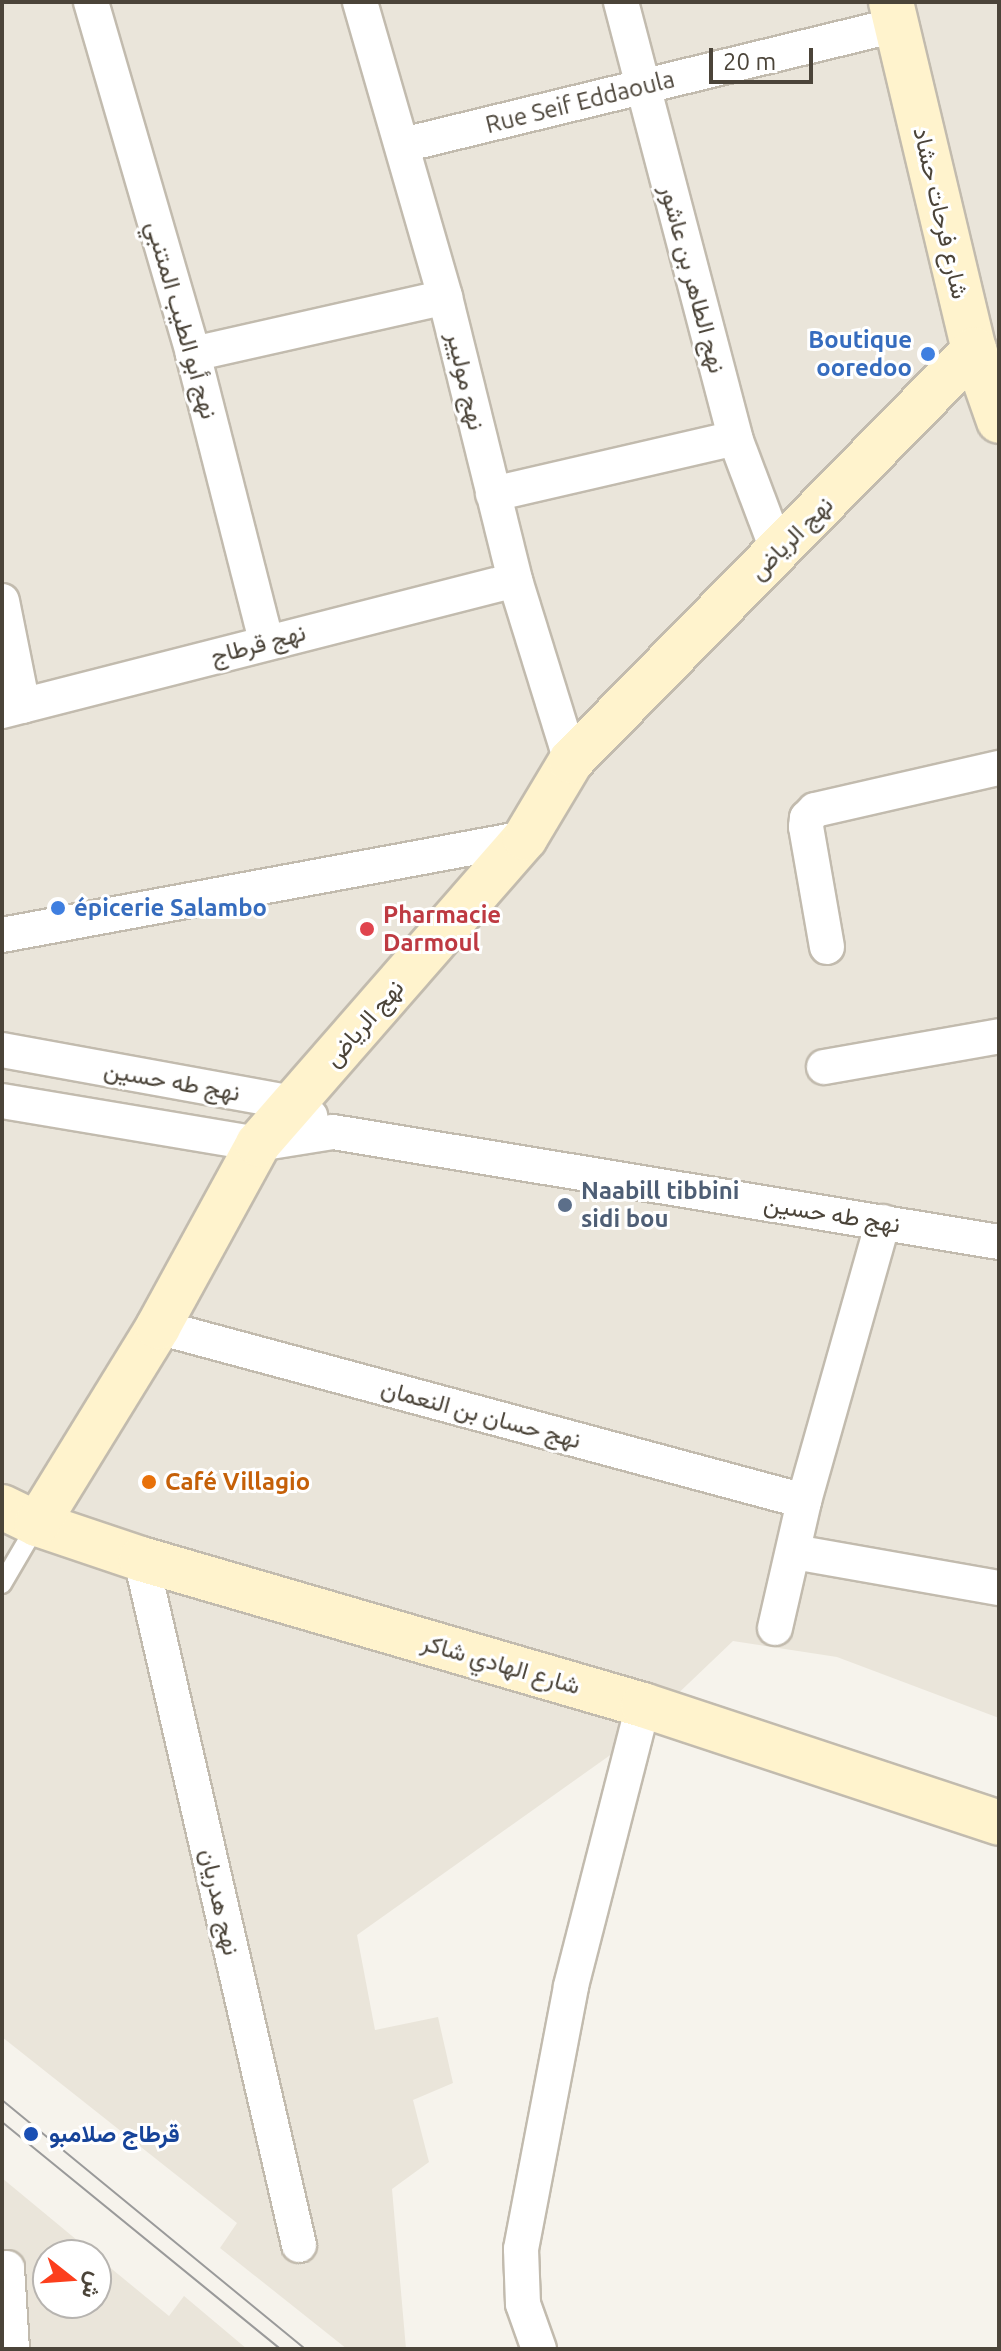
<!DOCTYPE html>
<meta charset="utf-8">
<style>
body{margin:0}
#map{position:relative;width:1001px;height:2351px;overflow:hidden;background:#f6f3ec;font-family:Ubuntu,Vazirmatn,sans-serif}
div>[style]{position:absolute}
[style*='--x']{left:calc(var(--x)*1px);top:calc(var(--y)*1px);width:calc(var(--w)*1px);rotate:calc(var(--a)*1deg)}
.residential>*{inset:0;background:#eae5da}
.roads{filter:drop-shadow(2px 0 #c2bbae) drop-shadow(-2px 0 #c2bbae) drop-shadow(0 2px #c2bbae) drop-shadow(0 -2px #c2bbae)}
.lane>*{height:18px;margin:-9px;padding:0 9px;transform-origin:9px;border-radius:9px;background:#fff}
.street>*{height:34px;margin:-17px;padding:0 17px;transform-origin:17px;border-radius:17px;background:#fff}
.secondary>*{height:44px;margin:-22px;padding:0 22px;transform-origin:22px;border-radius:22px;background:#fff3cd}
.tram>*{height:2px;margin:-1px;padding:0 1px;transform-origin:1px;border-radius:1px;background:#9a9a9a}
.dots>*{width:22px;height:22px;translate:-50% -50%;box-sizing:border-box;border:4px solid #fff;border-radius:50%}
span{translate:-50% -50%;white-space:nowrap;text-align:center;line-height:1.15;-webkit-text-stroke:6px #fff;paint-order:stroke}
.street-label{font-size:24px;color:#4b4439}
.shop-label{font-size:24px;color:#366cbe;font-weight:700}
.right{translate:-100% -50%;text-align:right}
.left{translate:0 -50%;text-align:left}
.health-label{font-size:24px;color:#be3a42;font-weight:700}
.service-label{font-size:24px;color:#4e5e75;font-weight:700}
.food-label{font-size:24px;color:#c56008;font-weight:700}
.transit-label{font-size:24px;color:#164399;font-weight:700}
.frame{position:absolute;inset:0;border:4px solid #4b4439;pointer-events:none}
.north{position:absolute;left:32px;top:2239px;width:80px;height:80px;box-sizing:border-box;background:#fff;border:2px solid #b7b4b0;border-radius:50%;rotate:107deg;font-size:22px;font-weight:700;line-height:32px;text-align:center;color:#4b4439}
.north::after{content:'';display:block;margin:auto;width:28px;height:36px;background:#fc3f1d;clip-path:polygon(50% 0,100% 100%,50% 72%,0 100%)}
.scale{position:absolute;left:709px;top:48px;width:104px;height:36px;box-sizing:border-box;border:4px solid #4b4439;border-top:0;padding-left:10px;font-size:24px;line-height:28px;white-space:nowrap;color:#4b4439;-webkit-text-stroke:6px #fff;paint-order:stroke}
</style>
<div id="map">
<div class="residential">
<i style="clip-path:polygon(2px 2px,999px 2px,999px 1718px,837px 1657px,733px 1641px,623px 1746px,357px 1935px,375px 2030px,438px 2017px,453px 2083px,413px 2100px,429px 2162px,392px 2189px,406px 2349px,347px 2349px,220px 2248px,237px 2223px,2px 2037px)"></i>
<i style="clip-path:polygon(2px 2178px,95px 2255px,48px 2255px,48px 2303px,96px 2303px,96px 2256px,169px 2316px,184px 2296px,247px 2349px,2px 2349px)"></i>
</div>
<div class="roads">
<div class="lane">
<i style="--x:2;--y:1584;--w:69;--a:-59.7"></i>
</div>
<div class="street">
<i style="--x:91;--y:2;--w:366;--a:73.8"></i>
<i style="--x:193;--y:354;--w:296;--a:75.7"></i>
<i style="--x:360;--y:2;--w:307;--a:73.9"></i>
<i style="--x:445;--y:297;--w:292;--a:76.1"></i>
<i style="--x:515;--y:580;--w:189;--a:72.8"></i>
<i style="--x:621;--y:2;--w:451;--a:75.3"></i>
<i style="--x:735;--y:438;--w:122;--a:69.3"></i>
<i style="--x:403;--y:145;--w:507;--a:-13.68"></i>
<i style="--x:193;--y:354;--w:258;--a:-12.7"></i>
<i style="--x:493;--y:494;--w:248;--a:-13"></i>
<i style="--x:2;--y:601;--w:107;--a:78.7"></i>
<i style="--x:2;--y:711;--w:529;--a:-14.32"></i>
<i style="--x:2;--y:935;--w:532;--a:-10.51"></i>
<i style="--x:827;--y:947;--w:122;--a:-99.9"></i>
<i style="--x:806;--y:827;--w:9;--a:-84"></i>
<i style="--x:807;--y:818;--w:11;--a:-45"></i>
<i style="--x:815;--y:810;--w:189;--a:-12.9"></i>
<i style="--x:2;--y:1050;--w:297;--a:10.3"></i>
<i style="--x:294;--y:1103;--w:21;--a:39"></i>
<i style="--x:824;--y:1067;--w:178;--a:-10"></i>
<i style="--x:2;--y:1101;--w:260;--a:9.5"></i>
<i style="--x:258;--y:1144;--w:76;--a:-9.1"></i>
<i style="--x:333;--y:1132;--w:675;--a:9.38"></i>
<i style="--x:158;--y:1327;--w:669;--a:15.07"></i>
<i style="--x:794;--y:1552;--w:208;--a:10"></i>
<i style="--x:141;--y:1559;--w:704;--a:77.03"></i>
<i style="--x:775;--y:1628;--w:130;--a:-77.1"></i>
<i style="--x:804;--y:1501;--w:290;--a:-74.2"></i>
<i style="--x:7;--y:2268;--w:81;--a:86.5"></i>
<i style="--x:539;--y:2349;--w:48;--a:-109.6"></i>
<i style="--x:523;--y:2304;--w:55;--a:-92.1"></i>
<i style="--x:521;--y:2249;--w:268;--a:-79.2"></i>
<i style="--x:571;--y:1986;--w:290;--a:-75.6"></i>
</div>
<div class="secondary">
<i style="--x:891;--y:2;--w:358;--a:76.6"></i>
<i style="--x:974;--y:350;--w:75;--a:70.6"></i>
<i style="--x:2;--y:1507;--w:39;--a:26"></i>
<i style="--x:37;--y:1524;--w:110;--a:18.6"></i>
<i style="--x:141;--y:1559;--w:523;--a:16.22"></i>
<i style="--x:643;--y:1705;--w:375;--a:18.3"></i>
<i style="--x:37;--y:1524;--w:231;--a:-58.4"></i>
<i style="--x:158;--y:1327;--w:209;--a:-61.3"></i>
<i style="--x:258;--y:1144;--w:406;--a:-48.9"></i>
<i style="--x:525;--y:838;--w:90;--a:-59.1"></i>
<i style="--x:571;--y:761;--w:576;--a:-45.56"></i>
</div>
</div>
<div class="tram">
<i style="--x:2;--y:2100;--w:392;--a:39.4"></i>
<i style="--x:2;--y:2122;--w:359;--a:39.2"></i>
</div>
<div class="dots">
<i style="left:928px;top:354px;background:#3f7fe0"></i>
<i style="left:58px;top:908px;background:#3f7fe0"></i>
<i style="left:367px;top:929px;background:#e0444e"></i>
<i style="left:565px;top:1205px;background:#5c6f8a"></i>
<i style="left:149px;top:1482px;background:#e8710a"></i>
<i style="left:31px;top:2134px;background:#1a4fb4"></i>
</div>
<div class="street-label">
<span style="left:580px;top:102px;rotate:-14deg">Rue Seif Eddaoula</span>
<span style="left:941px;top:213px;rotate:77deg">شارع فرحات حشاد</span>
<span style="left:693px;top:279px;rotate:75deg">نهج الطاهر بن عاشور</span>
<span style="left:182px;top:320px;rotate:74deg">نهج أبو الطيب المتنبي</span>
<span style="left:466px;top:381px;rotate:77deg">نهج موليير</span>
<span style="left:791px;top:538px;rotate:-45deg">نهج الرياض</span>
<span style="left:258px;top:644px;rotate:-15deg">نهج قرطاج</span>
<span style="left:364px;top:1023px;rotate:-49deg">نهج الرياض</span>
<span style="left:172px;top:1081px;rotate:10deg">نهج طه حسين</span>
<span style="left:832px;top:1214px;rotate:9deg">نهج طه حسين</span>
<span style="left:481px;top:1414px;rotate:15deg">نهج حسان بن النعمان</span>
<span style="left:501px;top:1664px;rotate:16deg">شارع الهادي شاكر</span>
<span style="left:220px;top:1902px;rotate:77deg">نهج هدريان</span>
</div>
<div class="shop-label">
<span class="right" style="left:912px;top:354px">Boutique<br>ooredoo</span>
<span class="left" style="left:74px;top:908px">épicerie Salambo</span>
</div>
<div class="health-label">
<span class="left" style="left:383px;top:929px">Pharmacie<br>Darmoul</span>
</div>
<div class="service-label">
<span class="left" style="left:581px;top:1205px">Naabill tibbini<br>sidi bou</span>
</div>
<div class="food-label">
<span class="left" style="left:165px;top:1482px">Café Villagio</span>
</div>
<div class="transit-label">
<span class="left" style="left:49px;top:2134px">قرطاج صلامبو</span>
</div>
<div class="frame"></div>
<div class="north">ش</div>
<div class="scale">20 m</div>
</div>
